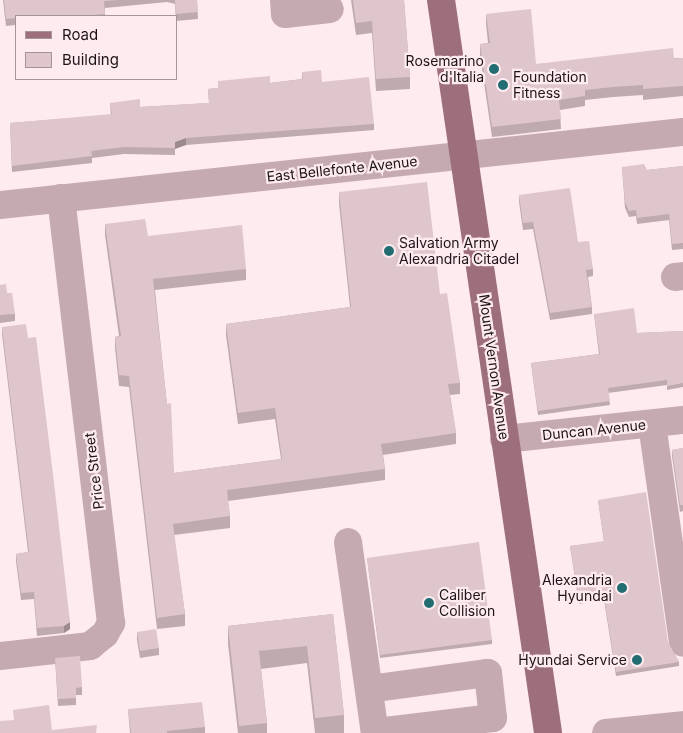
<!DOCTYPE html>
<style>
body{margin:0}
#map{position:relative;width:683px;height:733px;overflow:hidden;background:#feebf0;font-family:Inter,sans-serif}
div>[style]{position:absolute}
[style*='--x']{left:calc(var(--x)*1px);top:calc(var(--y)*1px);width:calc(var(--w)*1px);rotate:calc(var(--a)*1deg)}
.minor>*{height:28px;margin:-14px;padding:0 14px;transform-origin:14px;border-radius:14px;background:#c5aab1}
.major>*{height:28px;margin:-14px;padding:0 14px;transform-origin:14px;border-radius:14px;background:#9d6e7b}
.wall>*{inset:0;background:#bfaaaf}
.shaded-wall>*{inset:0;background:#9b8b8f}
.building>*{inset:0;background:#dec6cc}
.dots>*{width:14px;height:14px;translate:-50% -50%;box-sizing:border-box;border:2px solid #feebf0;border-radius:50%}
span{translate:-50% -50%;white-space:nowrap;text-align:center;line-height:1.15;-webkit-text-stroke:4.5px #feebf0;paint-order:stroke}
.poi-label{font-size:14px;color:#1c1416}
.right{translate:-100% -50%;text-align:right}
.left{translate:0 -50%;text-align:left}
.street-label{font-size:14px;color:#1c1416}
.legend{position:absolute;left:15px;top:15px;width:162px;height:65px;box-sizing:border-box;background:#feebf0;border:1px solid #a49599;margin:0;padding:6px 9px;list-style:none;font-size:15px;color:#1c1416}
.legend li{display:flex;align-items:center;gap:10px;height:25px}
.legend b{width:25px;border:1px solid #a49599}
</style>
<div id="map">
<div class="minor">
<i style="--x:284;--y:0;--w:14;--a:86"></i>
<i style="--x:285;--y:14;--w:45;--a:-6.3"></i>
<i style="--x:0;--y:205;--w:687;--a:-6.1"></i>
<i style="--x:675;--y:277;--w:8;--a:-7"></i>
<i style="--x:652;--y:424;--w:221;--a:81.9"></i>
<i style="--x:504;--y:439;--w:180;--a:-6.1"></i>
<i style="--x:348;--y:542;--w:193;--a:82"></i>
<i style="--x:0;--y:656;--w:91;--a:-6.3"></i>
<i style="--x:90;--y:646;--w:19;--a:-39"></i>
<i style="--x:105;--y:634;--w:13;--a:-61"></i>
<i style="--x:111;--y:623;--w:428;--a:-96.7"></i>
<i style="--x:369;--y:689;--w:120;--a:-7.7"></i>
<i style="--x:488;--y:673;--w:45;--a:83.7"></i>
<i style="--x:493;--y:718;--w:119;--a:173.2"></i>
<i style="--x:606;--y:733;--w:77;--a:-5.9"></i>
</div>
<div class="major">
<i style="--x:441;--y:0;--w:741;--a:81.69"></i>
</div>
<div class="wall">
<i style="clip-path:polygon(3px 0,197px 0,198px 19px,176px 21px,175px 4px,167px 2px,105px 8px,105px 16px,16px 16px,16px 25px,6px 26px)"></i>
<i style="clip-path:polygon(351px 0,404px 0,410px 77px,410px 89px,376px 91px,372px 33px,356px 35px)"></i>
<i style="clip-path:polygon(486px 14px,536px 64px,683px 58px,683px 96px,643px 100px,643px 95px,613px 97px,585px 100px,585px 106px,560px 110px,561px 129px,492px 137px,480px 55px,480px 44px,488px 43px,486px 24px)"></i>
<i style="clip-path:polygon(302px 72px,322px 82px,374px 124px,374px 130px,186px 145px,175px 148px,175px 155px,124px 154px,92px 158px,92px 163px,12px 172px,10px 123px,111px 115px,110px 103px,140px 107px,209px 103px,208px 89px,218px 88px,218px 81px,270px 83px,302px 79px)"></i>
<i style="clip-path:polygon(683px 166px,683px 249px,672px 250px,669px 220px,637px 224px,636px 216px,629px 217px,625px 208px,622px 167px,647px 170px)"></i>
<i style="clip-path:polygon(339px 192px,440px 294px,460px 383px,460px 394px,450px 395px,456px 433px,456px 444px,383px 455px,385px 469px,385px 480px,228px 501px,230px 516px,230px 528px,174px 535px,185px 614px,185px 626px,157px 629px,129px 387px,119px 386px,115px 348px,115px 337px,119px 336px,105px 235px,105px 224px,148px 236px,246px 269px,246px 280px,155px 290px,174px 473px,281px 459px,275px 419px,238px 424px,226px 335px,226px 324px,350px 307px,339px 204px)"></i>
<i style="clip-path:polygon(519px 195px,578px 242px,593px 269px,593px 276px,588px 277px,592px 307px,592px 314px,550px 320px,533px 229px,523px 230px,519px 202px)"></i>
<i style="clip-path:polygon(0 285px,7px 293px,15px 314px,15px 321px,0 323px)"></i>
<i style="clip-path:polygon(594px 314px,637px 333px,683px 331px,683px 387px,667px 390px,667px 385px,608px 393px,610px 405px,538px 415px,531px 363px,599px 354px)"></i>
<i style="clip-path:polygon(2px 327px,28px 338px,70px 629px,64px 633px,37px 636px,34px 599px,21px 600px,16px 561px,16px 554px,28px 552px,2px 334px)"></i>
<i style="clip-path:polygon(683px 448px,683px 511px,680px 512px,672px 456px,672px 450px)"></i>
<i style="clip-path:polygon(598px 500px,668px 642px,679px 662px,679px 666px,616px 676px,604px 600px,579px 604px,570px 546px,604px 542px)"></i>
<i style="clip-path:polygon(367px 558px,492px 640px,492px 644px,380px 658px)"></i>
<i style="clip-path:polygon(333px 614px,344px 715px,344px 733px,315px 733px,307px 663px,261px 669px,267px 723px,267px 733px,238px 733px,228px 644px,228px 626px)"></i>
<i style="clip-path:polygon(137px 632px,159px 648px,159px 655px,140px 658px,137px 640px)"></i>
<i style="clip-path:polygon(55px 658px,82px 687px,82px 695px,76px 695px,76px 705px,58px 706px)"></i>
<i style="clip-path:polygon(128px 709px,205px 727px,205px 733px,130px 733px)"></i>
</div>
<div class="shaded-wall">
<i style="clip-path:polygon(186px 138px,186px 145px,175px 149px,175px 142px)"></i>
<i style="clip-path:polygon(70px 622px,70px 629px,64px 633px,64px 626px)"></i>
</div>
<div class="building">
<i style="clip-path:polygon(4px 0,120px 0,104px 1px,105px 14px,83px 16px,16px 16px,16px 18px,6px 19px)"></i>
<i style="clip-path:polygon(175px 0,197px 0,198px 12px,176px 14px)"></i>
<i style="clip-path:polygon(353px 0,404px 0,410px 77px,376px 79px,372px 21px,356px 23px)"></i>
<i style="clip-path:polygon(531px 9px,536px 64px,673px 48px,674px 59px,683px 58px,683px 86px,643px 89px,643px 85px,613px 87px,585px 90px,585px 96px,559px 100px,561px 119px,492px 127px,480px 44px,490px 43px,486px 14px)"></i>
<i style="clip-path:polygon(321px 70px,322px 82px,369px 77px,374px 124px,186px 138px,175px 142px,175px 148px,124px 147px,91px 151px,92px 156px,12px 166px,10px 123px,112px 114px,110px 103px,140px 99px,140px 107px,209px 103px,208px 89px,218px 88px,218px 81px,270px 76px,270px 83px,303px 79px,302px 72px)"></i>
<i style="clip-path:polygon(644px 164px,647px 170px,683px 166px,683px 243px,672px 244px,669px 214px,637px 218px,636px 210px,629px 211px,625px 202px,622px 167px)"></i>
<i style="clip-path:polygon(427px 182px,440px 294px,447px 293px,460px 383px,448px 384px,456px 433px,381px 444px,385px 469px,227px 490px,230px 516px,173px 524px,185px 614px,157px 618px,129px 376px,119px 375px,115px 337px,121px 336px,105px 224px,145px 219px,148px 236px,242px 225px,246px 269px,153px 279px,167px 404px,171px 403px,174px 473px,282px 459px,275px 408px,238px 413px,226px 324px,351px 307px,339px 192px)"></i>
<i style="clip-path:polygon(570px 188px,578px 242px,589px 241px,593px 269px,586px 270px,592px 307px,550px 313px,533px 222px,523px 223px,519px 195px)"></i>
<i style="clip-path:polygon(6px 284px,7px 293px,12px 293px,15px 314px,0 315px,0 285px)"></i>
<i style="clip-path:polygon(634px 308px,637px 333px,683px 331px,683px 383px,667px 386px,667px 380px,608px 388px,610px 401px,538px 411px,531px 363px,600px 354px,594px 314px)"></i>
<i style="clip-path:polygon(26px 324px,28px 338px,36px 337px,53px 474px,70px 622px,64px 626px,37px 628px,34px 592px,21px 593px,16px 554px,29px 552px,2px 327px)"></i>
<i style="clip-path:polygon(683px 448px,683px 505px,680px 505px,672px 450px)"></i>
<i style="clip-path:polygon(646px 492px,668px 642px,679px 662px,616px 672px,604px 597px,579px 600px,570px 546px,604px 541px,598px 500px)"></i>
<i style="clip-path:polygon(479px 542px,492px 640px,380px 655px,367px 558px)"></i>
<i style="clip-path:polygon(333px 614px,344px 715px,315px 718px,307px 646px,259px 651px,267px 723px,239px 726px,228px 626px)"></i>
<i style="clip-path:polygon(156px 629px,159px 648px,140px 651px,137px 632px)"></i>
<i style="clip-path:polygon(80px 656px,82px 687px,76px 688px,76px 698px,58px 699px,55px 658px)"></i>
<i style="clip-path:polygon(202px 702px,205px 727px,167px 731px,167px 733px,131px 733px,128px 709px)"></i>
<i style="clip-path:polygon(49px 705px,52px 730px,97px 725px,96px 733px,0 733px,0 721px,14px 720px,13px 710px)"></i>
</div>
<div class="dots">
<i style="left:494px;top:69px;background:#216d72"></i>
<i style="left:503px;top:85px;background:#216d72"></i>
<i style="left:389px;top:251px;background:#216d72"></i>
<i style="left:622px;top:588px;background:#216d72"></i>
<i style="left:429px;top:603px;background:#216d72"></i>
<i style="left:637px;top:660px;background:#216d72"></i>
</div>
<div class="poi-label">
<span class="right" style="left:484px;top:69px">Rosemarino<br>d'Italia</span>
<span class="left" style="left:513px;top:85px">Foundation<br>Fitness</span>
<span class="left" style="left:399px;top:251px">Salvation Army<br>Alexandria Citadel</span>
<span class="right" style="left:612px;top:588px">Alexandria<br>Hyundai</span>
<span class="left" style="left:439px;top:603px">Caliber<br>Collision</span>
<span class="right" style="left:627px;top:660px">Hyundai Service</span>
</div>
<div class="street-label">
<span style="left:342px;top:169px;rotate:-6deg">East Bellefonte Avenue</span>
<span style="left:494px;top:367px;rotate:82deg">Mount Vernon Avenue</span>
<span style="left:594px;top:430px;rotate:-6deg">Duncan Avenue</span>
<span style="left:94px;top:471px;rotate:-97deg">Price Street</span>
</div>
<ul class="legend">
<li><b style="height:6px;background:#9d6e7b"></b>Road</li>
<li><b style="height:14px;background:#dec6cc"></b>Building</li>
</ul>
</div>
